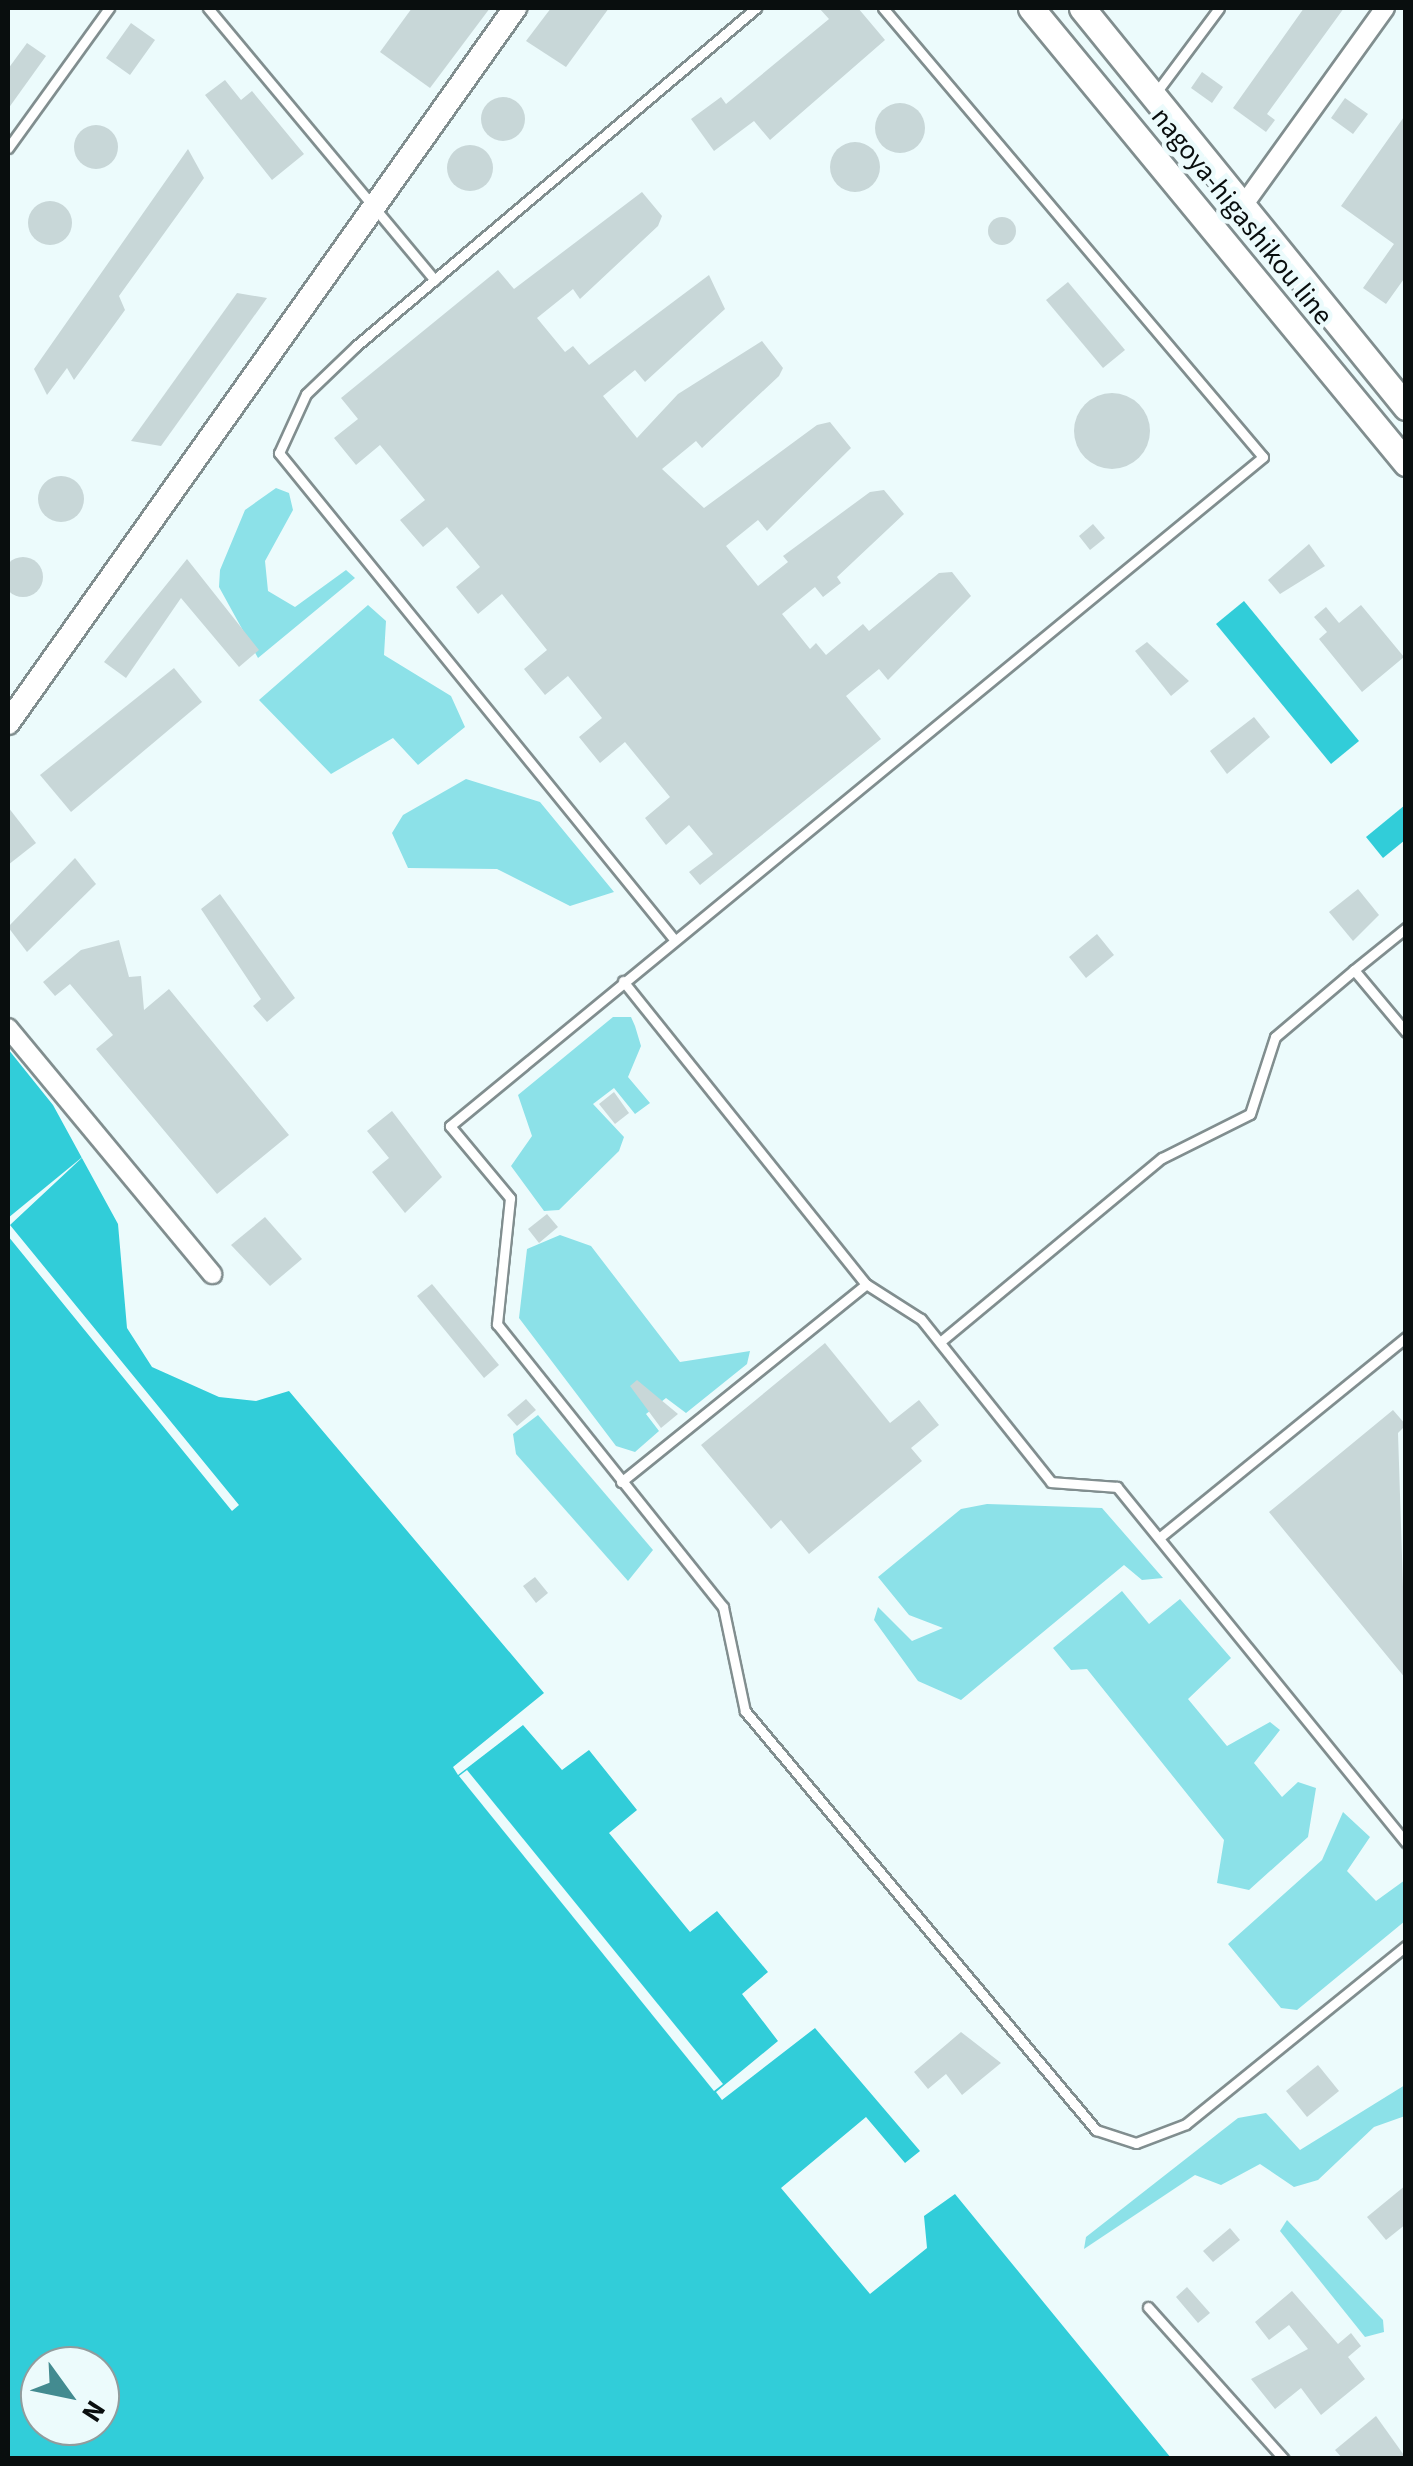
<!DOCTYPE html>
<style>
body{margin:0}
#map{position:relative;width:1413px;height:2466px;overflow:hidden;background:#ecfbfc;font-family:"Source Sans 3",sans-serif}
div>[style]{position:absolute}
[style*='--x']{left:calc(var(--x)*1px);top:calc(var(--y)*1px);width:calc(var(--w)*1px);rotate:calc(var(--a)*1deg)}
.green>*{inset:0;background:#8ce1e8}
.water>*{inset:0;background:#31cdd9}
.pier>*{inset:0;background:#ecfbfc}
.building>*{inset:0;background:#c8d7d8}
.round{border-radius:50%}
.roads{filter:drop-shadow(2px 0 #818e8f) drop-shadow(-2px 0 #818e8f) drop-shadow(0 2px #818e8f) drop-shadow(0 -2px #818e8f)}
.service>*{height:9px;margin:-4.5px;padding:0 4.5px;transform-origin:4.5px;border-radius:4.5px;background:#fff}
.minor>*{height:18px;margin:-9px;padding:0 9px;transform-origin:9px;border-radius:9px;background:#fff}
.tertiary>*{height:22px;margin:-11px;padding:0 11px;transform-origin:11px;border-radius:11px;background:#fff}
.secondary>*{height:25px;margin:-12.5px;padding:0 12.5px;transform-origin:12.5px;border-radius:12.5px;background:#fff}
span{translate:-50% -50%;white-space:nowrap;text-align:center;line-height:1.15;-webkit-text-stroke:9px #ecfbfc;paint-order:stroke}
.street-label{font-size:28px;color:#090e0e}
.frame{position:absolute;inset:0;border:10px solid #090e0e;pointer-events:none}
.north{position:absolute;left:20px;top:2346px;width:100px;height:100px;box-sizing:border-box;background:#ecfbfc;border:2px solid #919c9d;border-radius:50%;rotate:123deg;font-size:28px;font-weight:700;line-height:40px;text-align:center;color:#090e0e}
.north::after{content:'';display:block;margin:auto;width:35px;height:45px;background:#438b90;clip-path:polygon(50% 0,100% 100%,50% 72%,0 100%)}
</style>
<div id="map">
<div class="green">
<i style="clip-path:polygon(276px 488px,289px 493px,293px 510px,265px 561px,268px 591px,295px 607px,346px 570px,355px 578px,258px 658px,219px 587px,220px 570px,245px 510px)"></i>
<i style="clip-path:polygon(368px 605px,386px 621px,384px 655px,451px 696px,465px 727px,418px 765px,393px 738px,331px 774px,259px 700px)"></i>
<i style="clip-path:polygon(466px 779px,540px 802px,614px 892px,570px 906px,497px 869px,408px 868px,392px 833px,403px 815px)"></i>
<i style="clip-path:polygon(613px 1017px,631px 1017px,635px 1026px,641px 1046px,628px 1077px,650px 1103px,635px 1114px,614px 1088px,593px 1104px,624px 1137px,619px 1151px,559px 1210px,544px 1211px,511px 1166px,532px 1136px,518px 1095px)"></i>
<i style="clip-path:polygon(560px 1235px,591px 1246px,680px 1362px,750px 1351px,747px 1364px,686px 1413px,666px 1398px,646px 1414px,659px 1431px,635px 1452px,616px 1446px,519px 1318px,527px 1249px)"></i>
<i style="clip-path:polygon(538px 1415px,653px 1550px,628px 1581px,516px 1454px,513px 1434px)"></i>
<i style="clip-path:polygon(987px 1504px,1102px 1508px,1163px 1578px,1142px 1580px,1124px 1565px,961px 1700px,918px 1681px,874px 1620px,878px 1607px,912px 1641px,943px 1628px,909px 1615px,878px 1577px,961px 1509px)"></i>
<i style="clip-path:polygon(1122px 1591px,1149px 1624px,1180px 1599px,1231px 1658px,1188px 1699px,1227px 1746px,1270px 1722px,1280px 1730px,1254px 1763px,1282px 1797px,1298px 1782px,1316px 1788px,1308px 1837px,1249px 1890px,1217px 1883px,1224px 1840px,1087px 1669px,1071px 1670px,1053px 1648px)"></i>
<i style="clip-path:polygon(1343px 1812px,1370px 1837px,1347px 1871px,1376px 1901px,1405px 1880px,1405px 1921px,1297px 2010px,1281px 2008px,1228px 1944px,1322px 1860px)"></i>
<i style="clip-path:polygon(1405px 2085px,1405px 2116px,1374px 2127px,1318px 2180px,1294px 2187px,1260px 2164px,1221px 2185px,1195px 2175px,1084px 2249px,1086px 2237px,1238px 2118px,1266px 2113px,1300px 2150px)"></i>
<i style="clip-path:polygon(1287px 2220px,1383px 2320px,1384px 2332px,1365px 2337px,1280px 2231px)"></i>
</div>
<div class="water">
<i style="clip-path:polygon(1244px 601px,1359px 741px,1331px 764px,1216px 624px)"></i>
<i style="clip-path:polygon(1405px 805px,1405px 840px,1383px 858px,1366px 837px)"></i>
<i style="clip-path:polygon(evenodd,8px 1049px,53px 1105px,118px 1224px,127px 1328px,152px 1367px,219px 1397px,256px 1401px,289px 1391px,544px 1693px,453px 1767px,458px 1775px,523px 1725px,562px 1770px,589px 1750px,637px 1810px,609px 1833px,690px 1932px,717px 1911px,768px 1972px,742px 1994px,778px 2041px,716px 2092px,722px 2100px,815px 2028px,920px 2151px,905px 2163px,866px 2117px,781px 2188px,870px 2294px,927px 2248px,924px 2216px,955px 2194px,1171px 2458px,8px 2458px,8px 1049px,40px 2366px,100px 2366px,100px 2426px,40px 2426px,40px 2366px)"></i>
</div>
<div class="pier">
<i style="clip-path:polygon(86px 1154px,10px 1225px,239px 1505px,232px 1511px,8px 1236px,8px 1218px)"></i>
<i style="clip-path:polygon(467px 1770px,723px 2084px,714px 2091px,459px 1776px)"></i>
</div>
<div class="building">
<i style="clip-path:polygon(412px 8px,490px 8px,430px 88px,380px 52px)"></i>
<i style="clip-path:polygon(551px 8px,609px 8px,566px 67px,526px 41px)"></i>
<i style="clip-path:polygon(819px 8px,858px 8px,885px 40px,770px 140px,754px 121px,714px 151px,691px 119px,721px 97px,726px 104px,829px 19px)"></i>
<i style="clip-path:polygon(1304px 8px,1344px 8px,1267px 114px,1275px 120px,1266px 132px,1233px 108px)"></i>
<i style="clip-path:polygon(131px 23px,155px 40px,130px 75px,106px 58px)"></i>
<i style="clip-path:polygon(27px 43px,46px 56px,8px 109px,8px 69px)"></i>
<i style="clip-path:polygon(1202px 72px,1223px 87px,1212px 103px,1191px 88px)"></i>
<i style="clip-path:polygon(225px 80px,241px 100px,252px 91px,304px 154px,272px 180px,205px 95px)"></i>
<i class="round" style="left:481px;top:97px;width:44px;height:44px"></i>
<i style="clip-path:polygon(1345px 98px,1368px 114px,1353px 134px,1331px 118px)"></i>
<i class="round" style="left:875px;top:103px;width:50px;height:50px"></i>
<i style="clip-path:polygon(1406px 114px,1406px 276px,1386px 304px,1363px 288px,1394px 244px,1341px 206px)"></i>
<i class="round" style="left:74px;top:125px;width:44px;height:44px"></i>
<i class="round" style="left:830px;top:142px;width:50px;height:50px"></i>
<i class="round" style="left:447px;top:145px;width:46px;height:46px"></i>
<i style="clip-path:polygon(188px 149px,204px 178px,119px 296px,125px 310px,74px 380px,67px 368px,47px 395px,34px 369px)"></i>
<i style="clip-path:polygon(642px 192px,662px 216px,658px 226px,580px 299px,573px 289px,537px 318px,565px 352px,573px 346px,589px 365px,709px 275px,725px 309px,645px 382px,635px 370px,603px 396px,637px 438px,678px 394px,762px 341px,783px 368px,779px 376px,702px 448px,696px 441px,662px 469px,704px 508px,817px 425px,830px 422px,851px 448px,767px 531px,758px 520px,726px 546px,758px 586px,788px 562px,783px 556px,870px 492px,884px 490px,904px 514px,837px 577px,841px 583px,823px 597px,815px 587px,782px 614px,810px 649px,816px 643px,826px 655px,863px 624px,869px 631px,939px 573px,952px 572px,971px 596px,888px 680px,879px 669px,846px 696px,881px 739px,700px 885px,689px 872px,713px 854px,689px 825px,666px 845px,645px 818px,670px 797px,625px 742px,600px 763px,579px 737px,602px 718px,568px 676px,545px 695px,524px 669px,547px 650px,502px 594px,478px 614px,456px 587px,480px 567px,447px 527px,423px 547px,400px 520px,425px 500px,380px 445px,356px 465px,334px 438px,358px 419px,341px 398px,498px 270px,514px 289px)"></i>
<i class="round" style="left:28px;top:201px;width:44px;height:44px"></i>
<i class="round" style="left:988px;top:217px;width:28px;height:28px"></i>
<i style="clip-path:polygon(1068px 282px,1125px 350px,1103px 368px,1046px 300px)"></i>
<i style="clip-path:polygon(237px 293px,267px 298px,161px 446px,131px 441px)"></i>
<i class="round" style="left:1074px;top:393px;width:76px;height:76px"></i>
<i class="round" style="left:38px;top:476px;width:46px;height:46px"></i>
<i style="clip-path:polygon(1093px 524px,1105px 538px,1090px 550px,1079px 536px)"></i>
<i style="clip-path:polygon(1309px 544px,1325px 566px,1280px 594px,1268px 580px)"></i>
<i class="round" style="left:3px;top:557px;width:40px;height:40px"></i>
<i style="clip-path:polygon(187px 559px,259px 650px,239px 667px,181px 598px,126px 678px,104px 662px)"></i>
<i style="clip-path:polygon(1361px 605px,1404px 657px,1362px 692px,1319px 639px,1327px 632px,1314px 617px,1326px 607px,1339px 623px)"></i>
<i style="clip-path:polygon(1147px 642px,1189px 681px,1171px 696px,1135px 651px)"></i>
<i style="clip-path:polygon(174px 668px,202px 702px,71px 812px,40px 775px)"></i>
<i style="clip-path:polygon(1254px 717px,1270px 737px,1227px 774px,1210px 751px)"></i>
<i style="clip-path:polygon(8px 807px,36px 843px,8px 865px)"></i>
<i style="clip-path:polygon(75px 858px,96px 884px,27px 952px,8px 927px)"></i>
<i style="clip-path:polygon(1358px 889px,1379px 915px,1353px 941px,1329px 912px)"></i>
<i style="clip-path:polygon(220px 894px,295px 998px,267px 1022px,253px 1006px,261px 999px,201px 909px)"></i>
<i style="clip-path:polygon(1097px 934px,1114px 955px,1086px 978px,1069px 957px)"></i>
<i style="clip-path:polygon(119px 940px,129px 977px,141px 976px,144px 1010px,169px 989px,289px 1135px,217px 1194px,96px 1049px,113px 1035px,70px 984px,55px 996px,43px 982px,81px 950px)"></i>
<i style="clip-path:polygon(614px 1092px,629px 1113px,615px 1124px,599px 1104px)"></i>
<i style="clip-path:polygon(392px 1111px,442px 1177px,405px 1213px,372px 1172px,389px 1158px,367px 1131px)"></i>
<i style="clip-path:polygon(547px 1214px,558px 1227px,539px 1243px,528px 1229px)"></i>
<i style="clip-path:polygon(265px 1217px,302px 1259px,270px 1286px,231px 1245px)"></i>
<i style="clip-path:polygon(432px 1284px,499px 1365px,484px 1378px,417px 1296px)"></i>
<i style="clip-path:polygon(825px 1343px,890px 1423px,919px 1400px,939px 1425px,911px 1448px,922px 1461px,809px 1554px,781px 1520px,771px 1529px,701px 1445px)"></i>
<i style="clip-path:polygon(637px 1380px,678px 1414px,661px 1428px,630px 1386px)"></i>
<i style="clip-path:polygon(526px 1399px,536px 1410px,517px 1426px,507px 1415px)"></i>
<i style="clip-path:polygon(1393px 1410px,1406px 1425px,1398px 1433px,1406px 1679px,1269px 1512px)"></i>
<i style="clip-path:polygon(535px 1577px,548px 1593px,536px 1603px,523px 1586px)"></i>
<i style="clip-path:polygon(961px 2032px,1001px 2063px,962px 2095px,946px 2074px,928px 2089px,914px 2072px)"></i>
<i style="clip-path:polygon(1318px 2065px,1339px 2091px,1307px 2117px,1286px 2091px)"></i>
<i style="clip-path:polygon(1406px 2185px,1406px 2224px,1386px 2240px,1367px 2217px)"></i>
<i style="clip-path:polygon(1230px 2228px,1240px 2240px,1213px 2262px,1203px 2251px)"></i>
<i style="clip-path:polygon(1187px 2287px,1210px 2313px,1198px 2323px,1176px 2297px)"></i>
<i style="clip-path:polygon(1292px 2291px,1338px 2344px,1351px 2333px,1361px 2346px,1348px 2357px,1365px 2379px,1321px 2415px,1301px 2388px,1275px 2409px,1251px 2379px,1308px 2349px,1289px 2325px,1269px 2340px,1255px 2322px)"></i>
<i style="clip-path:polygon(1376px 2416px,1406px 2458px,1342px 2458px,1335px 2450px)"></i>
</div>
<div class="roads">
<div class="service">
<i style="--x:208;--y:8;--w:354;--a:50.2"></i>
<i style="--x:883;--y:8;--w:588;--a:49.76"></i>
<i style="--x:1263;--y:457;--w:1053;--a:140.55"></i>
<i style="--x:450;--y:1126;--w:94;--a:50.2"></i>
<i style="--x:510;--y:1198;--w:127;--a:95.9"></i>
<i style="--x:497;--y:1324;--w:362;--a:51.4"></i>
<i style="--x:723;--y:1607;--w:106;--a:78.1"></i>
<i style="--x:745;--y:1711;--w:547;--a:50.05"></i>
<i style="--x:1096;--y:2130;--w:42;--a:18"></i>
<i style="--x:1136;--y:2143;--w:53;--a:-20.8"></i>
<i style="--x:1186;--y:2124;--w:283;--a:-39"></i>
<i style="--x:1155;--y:94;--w:107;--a:-53.3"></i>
<i style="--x:8;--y:148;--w:173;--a:-54.2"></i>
<i style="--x:673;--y:938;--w:625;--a:-129.09"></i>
<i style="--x:279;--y:453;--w:65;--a:-65.4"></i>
<i style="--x:306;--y:394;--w:69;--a:-43.8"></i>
<i style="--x:356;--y:346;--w:524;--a:-40.2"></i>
<i style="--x:1354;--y:970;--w:67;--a:-38.9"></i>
<i style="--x:623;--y:981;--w:388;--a:51.3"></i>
<i style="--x:866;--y:1284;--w:65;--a:32.5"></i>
<i style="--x:921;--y:1319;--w:208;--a:51.4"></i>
<i style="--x:1051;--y:1482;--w:66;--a:4.3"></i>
<i style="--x:1117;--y:1487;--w:458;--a:50.9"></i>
<i style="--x:940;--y:1342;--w:288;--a:-39.7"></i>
<i style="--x:1162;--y:1158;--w:98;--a:-26.6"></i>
<i style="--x:1250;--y:1114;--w:81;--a:-72"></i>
<i style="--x:1275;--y:1037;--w:104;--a:-40.3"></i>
<i style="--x:1354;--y:970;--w:81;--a:50"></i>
<i style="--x:621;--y:1482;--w:315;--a:-38.9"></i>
<i style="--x:1159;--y:1538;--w:318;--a:-39.1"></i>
<i style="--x:1148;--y:2307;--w:203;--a:48.2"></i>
</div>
<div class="minor">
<i style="--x:1242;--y:207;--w:245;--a:-54.3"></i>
<i style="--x:8;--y:1028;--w:320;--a:50.3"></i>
</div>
<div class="tertiary">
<i style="--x:8;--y:723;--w:877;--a:-54.66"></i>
</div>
<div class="secondary">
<i style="--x:1031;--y:8;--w:590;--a:50.51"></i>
<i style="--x:1082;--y:8;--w:514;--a:50.92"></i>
</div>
</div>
<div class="street-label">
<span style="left:1242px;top:216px;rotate:51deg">nagoya-higashikou line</span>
</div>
<div class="frame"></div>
<div class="north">N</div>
</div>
